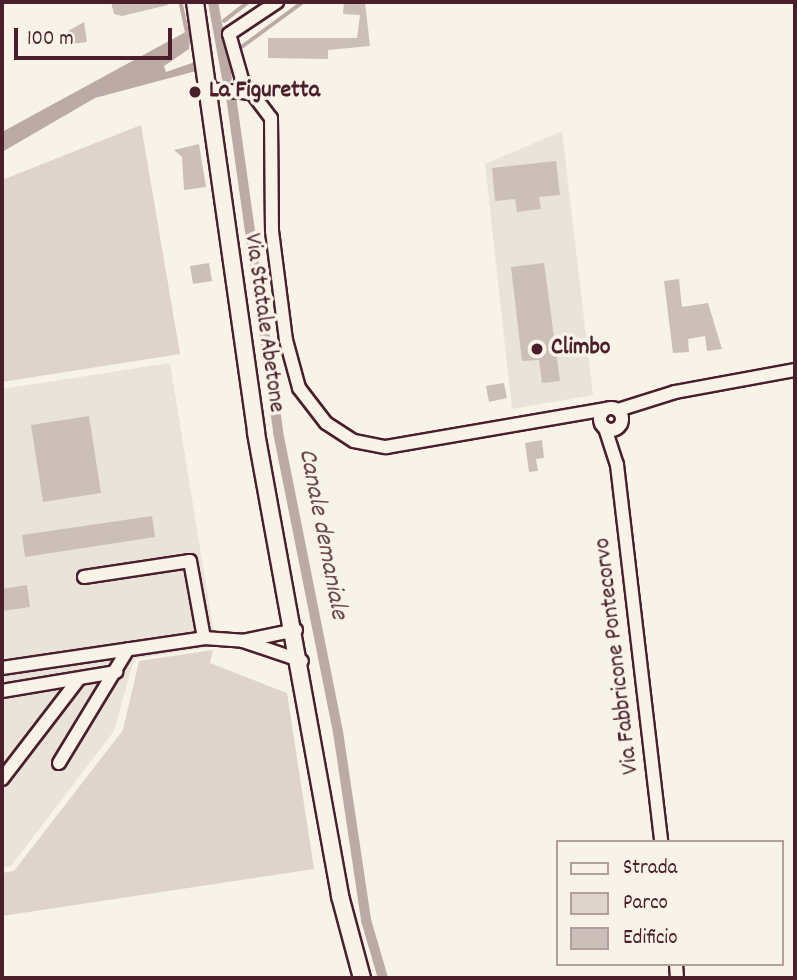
<!DOCTYPE html>
<style>
body{margin:0}
#map{position:relative;width:797px;height:980px;overflow:hidden;background:#f7f3e8;font-family:Dekko,sans-serif}
div>[style]{position:absolute}
[style*='--x']{left:calc(var(--x)*1px);top:calc(var(--y)*1px);width:calc(var(--w)*1px);rotate:calc(var(--a)*1deg)}
.built>*{inset:0;background:#eae3da}
.green>*{inset:0;background:#ded4cc}
.water>*{inset:0;background:#bcaaa7}
.stream>*{height:3.5px;margin:-1.75px;padding:0 1.75px;transform-origin:1.75px;border-radius:1.75px;background:#bcaaa7}
.canal>*{height:10px;margin:-5px;padding:0 5px;transform-origin:5px;border-radius:5px;background:#bcaaa7}
.building>*{inset:0;background:#ccbfb9}
.roads{filter:drop-shadow(2px 0 #4a1f2b) drop-shadow(-2px 0 #4a1f2b) drop-shadow(0 2px #4a1f2b) drop-shadow(0 -2px #4a1f2b)}
.minor>*{height:12px;margin:-6px;padding:0 6px;transform-origin:6px;border-radius:6px;background:#f7f3e8}
.minor>.ring{margin:-6px;padding:0;box-sizing:content-box;background:none;border:12px solid #f7f3e8;border-radius:50%}
.major>*{height:16px;margin:-8px;padding:0 8px;transform-origin:8px;border-radius:8px;background:#f7f3e8}
.dots>*{width:19px;height:19px;translate:-50% -50%;box-sizing:border-box;border:4px solid #f7f3e8;border-radius:50%}
span{translate:-50% -50%;white-space:nowrap;text-align:center;line-height:1.15;-webkit-text-stroke:7px #f7f3e8;paint-order:stroke}
.poi-label{font-size:24px;color:#4a1f2b;font-weight:700}
.left{translate:0 -50%;text-align:left}
.street-label{font-size:24px;color:#4a1f2b}
.water-label{font-size:26px;color:#6c4950;font-style:italic}
.frame{position:absolute;inset:0;border:4px solid #4a1f2b;pointer-events:none}
.legend{position:absolute;left:556px;top:840px;width:228px;height:126px;box-sizing:border-box;background:#f7f3e8;border:2px solid #b29e9c;margin:0;padding:9px 12px;list-style:none;font-size:21px;color:#4a1f2b}
.legend li{display:flex;align-items:center;gap:14px;height:35px}
.legend b{width:35px;border:2px solid #b29e9c}
.scale{position:absolute;left:14px;top:28px;width:158px;height:32px;box-sizing:border-box;border:4px solid #4a1f2b;border-top:0;padding-left:9px;font-size:21px;line-height:24px;white-space:nowrap;color:#4a1f2b;-webkit-text-stroke:5px #f7f3e8;paint-order:stroke}
</style>
<div id="map">
<div class="built">
<i style="clip-path:polygon(562px 131px,593px 395px,512px 409px,485px 164px)"></i>
<i style="clip-path:polygon(170px 363px,216px 646px,134px 659px,114px 731px,11px 866px,2px 868px,2px 389px)"></i>
</div>
<div class="green">
<i style="clip-path:polygon(141px 125px,180px 354px,2px 382px,2px 180px)"></i>
<i style="clip-path:polygon(213px 650px,210px 663px,287px 693px,314px 869px,2px 916px,2px 873px,14px 871px,123px 730px,139px 661px)"></i>
</div>
<div class="water">
<i style="clip-path:polygon(191px 29px,189px 49px,164px 66px,166px 72px,195px 62px,196px 71px,95px 98px,2px 152px,2px 132px)"></i>
</div>
<div class="stream">
<i style="--x:181;--y:2;--w:33;--a:78"></i>
<i style="--x:224;--y:21;--w:31;--a:-38"></i>
<i style="--x:239;--y:49;--w:79;--a:-36.3"></i>
</div>
<div class="canal">
<i style="--x:213;--y:2;--w:77;--a:79.6"></i>
<i style="--x:231;--y:96;--w:339;--a:82"></i>
<i style="--x:278;--y:432;--w:306;--a:78.7"></i>
<i style="--x:338;--y:732;--w:190;--a:81.5"></i>
<i style="--x:366;--y:920;--w:60;--a:73.7"></i>
</div>
<div class="building">
<i style="clip-path:polygon(111px 2px,167px 2px,168px 5px,122px 16px,114px 14px)"></i>
<i style="clip-path:polygon(344px 2px,365px 2px,370px 46px,328px 50px,328px 59px,268px 58px,268px 38px,357px 38px,360px 15px,343px 14px)"></i>
<i style="clip-path:polygon(84px 22px,87px 42px,70px 44px,68px 31px)"></i>
<i style="clip-path:polygon(199px 144px,206px 187px,184px 190px,182px 157px,174px 150px)"></i>
<i style="clip-path:polygon(556px 161px,560px 195px,539px 197px,541px 209px,517px 212px,515px 199px,495px 201px,492px 168px)"></i>
<i style="clip-path:polygon(209px 263px,212px 281px,193px 284px,190px 266px)"></i>
<i style="clip-path:polygon(544px 263px,560px 381px,542px 383px,539px 360px,522px 361px,511px 267px)"></i>
<i style="clip-path:polygon(679px 279px,682px 307px,708px 303px,722px 349px,707px 351px,705px 336px,688px 339px,689px 352px,673px 353px,664px 281px)"></i>
<i style="clip-path:polygon(504px 383px,507px 398px,489px 402px,486px 386px)"></i>
<i style="clip-path:polygon(89px 416px,101px 493px,43px 502px,31px 425px)"></i>
<i style="clip-path:polygon(542px 440px,544px 458px,536px 459px,538px 471px,529px 472px,525px 443px)"></i>
<i style="clip-path:polygon(322px 490px,325px 507px,311px 509px,308px 493px)"></i>
<i style="clip-path:polygon(152px 516px,155px 537px,25px 557px,22px 535px)"></i>
<i style="clip-path:polygon(27px 585px,30px 607px,2px 611px,2px 589px)"></i>
</div>
<div class="roads">
<div class="minor">
<i style="--x:207;--y:89;--w:45;--a:5.1"></i>
<i style="--x:252;--y:93;--w:31;--a:53"></i>
<i style="--x:271;--y:118;--w:113;--a:89.5"></i>
<i style="--x:272;--y:231;--w:110;--a:82.7"></i>
<i style="--x:286;--y:340;--w:50;--a:74.8"></i>
<i style="--x:299;--y:388;--w:44;--a:52.4"></i>
<i style="--x:326;--y:423;--w:33;--a:33"></i>
<i style="--x:354;--y:441;--w:33;--a:11"></i>
<i style="--x:386;--y:447;--w:222;--a:-9.8"></i>
<i style="--x:245;--y:90;--w:58;--a:-105.9"></i>
<i style="--x:229;--y:34;--w:58;--a:-33.7"></i>
<i class="ring" style="left:600px;top:408px;width:10px;height:10px"></i>
<i style="--x:618;--y:410;--w:60;--a:-17.5"></i>
<i style="--x:675;--y:392;--w:122;--a:-10.4"></i>
<i style="--x:605;--y:428;--w:39;--a:72"></i>
<i style="--x:617;--y:465;--w:380;--a:83.3"></i>
<i style="--x:84;--y:577;--w:107;--a:-8.6"></i>
<i style="--x:190;--y:561;--w:78;--a:79.7"></i>
<i style="--x:296;--y:630;--w:54;--a:168.3"></i>
<i style="--x:243;--y:641;--w:62;--a:18.7"></i>
<i style="--x:2;--y:668;--w:204;--a:-8.4"></i>
<i style="--x:204;--y:638;--w:39;--a:4"></i>
<i style="--x:2;--y:691;--w:116;--a:-9.5"></i>
<i style="--x:59;--y:763;--w:133;--a:-58.8"></i>
<i style="--x:2;--y:779;--w:125;--a:-52.5"></i>
<i style="--x:676;--y:964;--w:14;--a:86"></i>
</div>
<div class="major">
<i style="--x:195;--y:2;--w:435;--a:81.9"></i>
<i style="--x:256;--y:433;--w:471;--a:79.7"></i>
<i style="--x:340;--y:896;--w:85;--a:75"></i>
</div>
</div>
<div class="dots">
<i style="left:195px;top:92px;background:#4a1f2b"></i>
<i style="left:537px;top:349px;background:#4a1f2b"></i>
</div>
<div class="poi-label">
<span class="left" style="left:209px;top:92px">La Figuretta</span>
<span class="left" style="left:551px;top:349px">Climbo</span>
</div>
<div class="street-label">
<span style="left:263px;top:323px;rotate:82deg">Via Statale Abetone</span>
<span style="left:618px;top:656px;rotate:-97deg">Via Fabbricone Pontecorvo</span>
</div>
<div class="water-label">
<span style="left:322px;top:534px;rotate:79deg">Canale demaniale</span>
</div>
<div class="frame"></div>
<ul class="legend">
<li><b style="height:9px;background:#f7f3e8"></b>Strada</li>
<li><b style="height:19px;background:#ded4cc"></b>Parco</li>
<li><b style="height:19px;background:#ccbfb9"></b>Edificio</li>
</ul>
<div class="scale">100 m</div>
</div>
